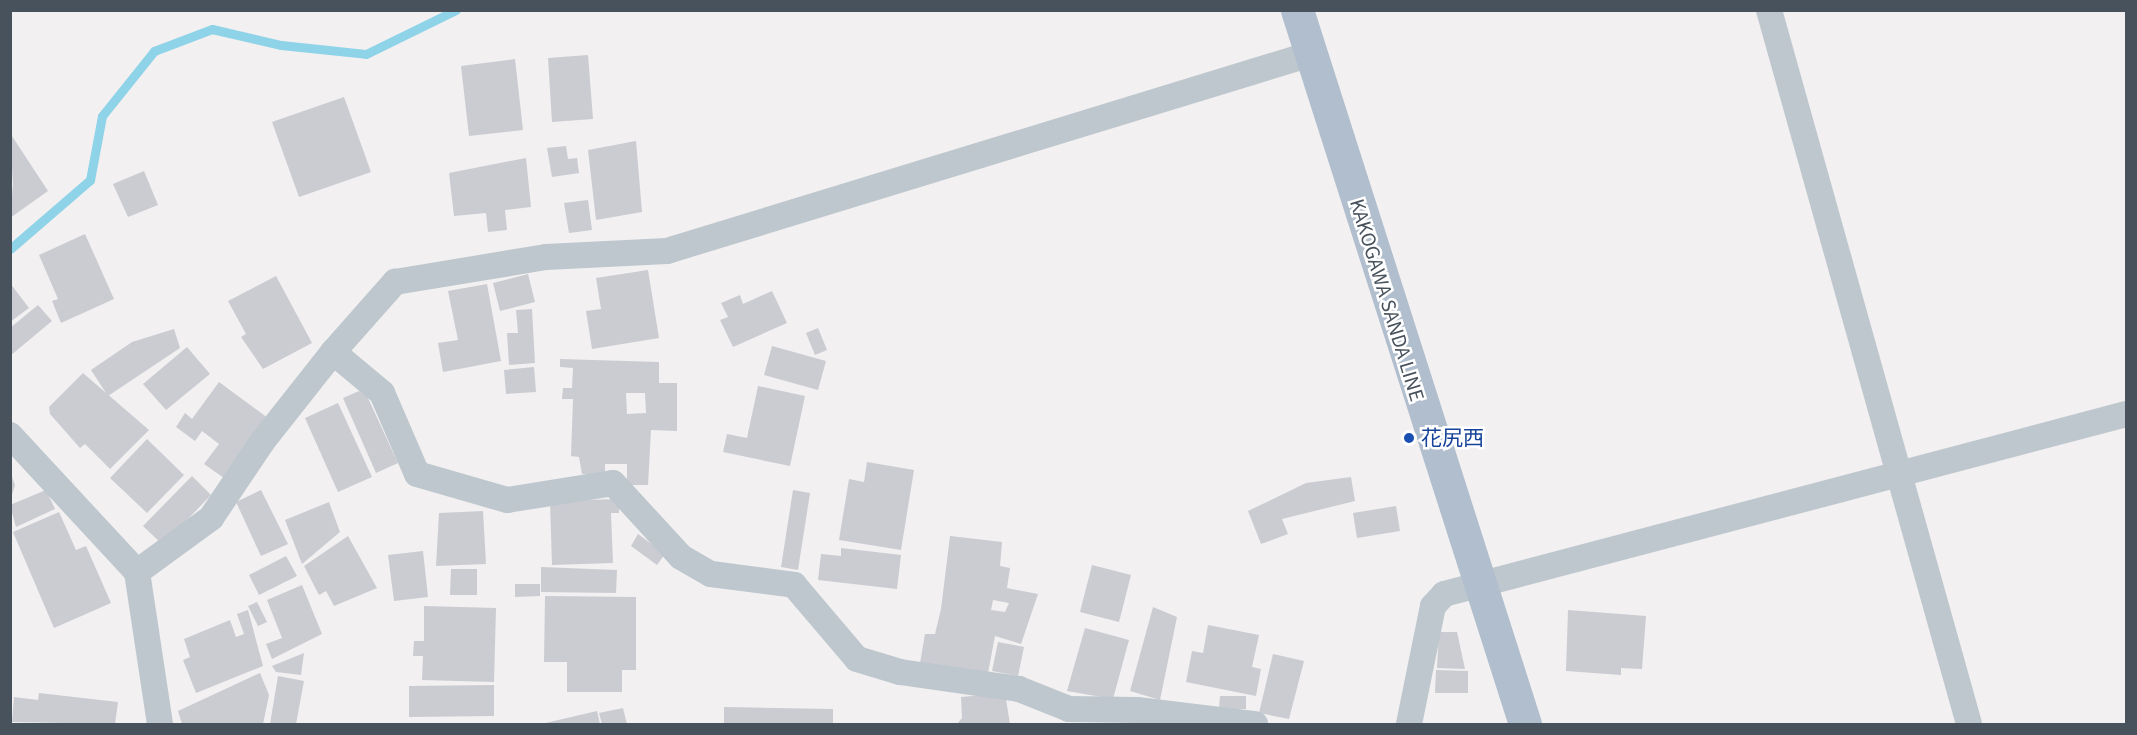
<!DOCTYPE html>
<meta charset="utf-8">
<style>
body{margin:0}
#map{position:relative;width:2137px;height:735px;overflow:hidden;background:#f2f0f0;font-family:"Source Sans 3","Noto Sans JP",sans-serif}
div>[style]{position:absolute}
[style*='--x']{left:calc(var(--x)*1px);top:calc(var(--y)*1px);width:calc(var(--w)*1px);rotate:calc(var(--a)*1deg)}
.stream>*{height:9px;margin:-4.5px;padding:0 4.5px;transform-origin:4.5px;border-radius:4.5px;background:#8fd3e9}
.building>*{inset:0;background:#caccd2}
.street>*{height:26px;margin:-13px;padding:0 13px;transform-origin:13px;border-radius:13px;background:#bec7ce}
.primary>*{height:33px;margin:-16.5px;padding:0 16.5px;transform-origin:16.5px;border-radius:16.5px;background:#b1bece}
.dots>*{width:16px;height:16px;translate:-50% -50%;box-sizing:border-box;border:3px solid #fff;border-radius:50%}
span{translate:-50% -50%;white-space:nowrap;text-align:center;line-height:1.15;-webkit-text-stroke:5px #fff;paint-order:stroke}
.street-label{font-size:21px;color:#48525d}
.transit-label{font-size:21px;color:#164399}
.left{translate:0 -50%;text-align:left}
.frame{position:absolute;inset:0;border:12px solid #48525d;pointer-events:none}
</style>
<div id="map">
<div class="stream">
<i style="--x:10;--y:249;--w:106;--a:-40.8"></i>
<i style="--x:90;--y:180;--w:65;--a:-79.4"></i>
<i style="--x:102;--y:116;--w:83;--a:-51.3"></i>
<i style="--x:154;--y:51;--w:62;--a:-20.8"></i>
<i style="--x:212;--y:29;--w:71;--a:13.1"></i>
<i style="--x:281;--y:45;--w:85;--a:6"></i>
<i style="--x:366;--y:54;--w:100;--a:-26.1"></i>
</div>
<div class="building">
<i style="clip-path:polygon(588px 55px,593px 119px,552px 122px,548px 58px)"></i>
<i style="clip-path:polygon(515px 59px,523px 130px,469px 136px,461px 66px)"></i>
<i style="clip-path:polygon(344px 97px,371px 172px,299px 197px,272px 122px)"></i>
<i style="clip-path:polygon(10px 133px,48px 191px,10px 218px,13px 184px)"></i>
<i style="clip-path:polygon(636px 141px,642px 212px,596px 220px,588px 150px)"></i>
<i style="clip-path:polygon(566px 146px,568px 159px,577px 158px,579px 173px,552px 177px,547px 148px)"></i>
<i style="clip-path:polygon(526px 158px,531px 207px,505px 210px,507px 230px,488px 232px,486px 213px,454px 216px,449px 173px)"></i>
<i style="clip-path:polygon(144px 171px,158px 205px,128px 217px,113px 184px)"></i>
<i style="clip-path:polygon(588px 200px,592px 230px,569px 233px,564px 203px)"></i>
<i style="clip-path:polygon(85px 234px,114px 299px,61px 323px,52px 301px,58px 299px,39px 255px)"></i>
<i style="clip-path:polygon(648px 270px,659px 338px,592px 349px,586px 311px,601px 309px,596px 278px)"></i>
<i style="clip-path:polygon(528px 274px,535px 302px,500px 311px,493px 283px)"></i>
<i style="clip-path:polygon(276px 276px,312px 343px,263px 369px,241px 337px,246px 334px,228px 301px)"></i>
<i style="clip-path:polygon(10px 283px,29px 308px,10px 322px)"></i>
<i style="clip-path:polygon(487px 284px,501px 361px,443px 372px,438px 343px,458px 340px,448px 291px)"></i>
<i style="clip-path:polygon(772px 291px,787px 323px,733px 347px,720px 320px,728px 317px,721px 303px,740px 295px,743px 304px)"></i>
<i style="clip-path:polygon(38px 305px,52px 321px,10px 356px,10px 328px)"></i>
<i style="clip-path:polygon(532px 309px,535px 363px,509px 365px,507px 333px,518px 333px,516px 310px)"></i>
<i style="clip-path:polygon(818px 328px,827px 350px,815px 355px,806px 333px)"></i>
<i style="clip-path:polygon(174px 329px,180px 348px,108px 396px,91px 370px,132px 342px)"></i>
<i style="clip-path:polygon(772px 346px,826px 361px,818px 390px,764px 375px)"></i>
<i style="clip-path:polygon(187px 347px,210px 374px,166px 410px,143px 384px)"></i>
<i style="clip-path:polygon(evenodd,560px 359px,659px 362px,659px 383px,677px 383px,677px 431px,651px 430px,648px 485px,627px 485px,627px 464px,605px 464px,605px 474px,582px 474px,579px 457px,571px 456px,573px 399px,562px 399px,563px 388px,572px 388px,573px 368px,560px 367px,560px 359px,626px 393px,645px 393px,646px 413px,627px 414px,626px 393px)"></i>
<i style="clip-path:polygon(534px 367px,536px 392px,506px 394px,504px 370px)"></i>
<i style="clip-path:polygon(83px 373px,149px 430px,110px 469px,85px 444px,80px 448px,50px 414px,49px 407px)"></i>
<i style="clip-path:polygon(219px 382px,268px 418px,224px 478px,204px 464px,219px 444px,202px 431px,195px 441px,176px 427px,185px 413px,192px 419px)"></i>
<i style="clip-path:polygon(758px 386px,805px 396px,790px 466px,723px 452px,727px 434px,747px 438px)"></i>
<i style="clip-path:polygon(359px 391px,367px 396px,398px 463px,376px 473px,343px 398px)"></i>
<i style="clip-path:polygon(338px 403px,372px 477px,338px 492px,305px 418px)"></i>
<i style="clip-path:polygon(147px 439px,184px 475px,147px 513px,110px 478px)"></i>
<i style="clip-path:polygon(867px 462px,914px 470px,901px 550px,839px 540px,849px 479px,864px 482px)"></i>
<i style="clip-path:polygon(10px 471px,15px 485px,10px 501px)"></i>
<i style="clip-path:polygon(192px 476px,211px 495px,163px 545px,143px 526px)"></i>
<i style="clip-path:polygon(1351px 477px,1355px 501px,1282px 519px,1288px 534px,1261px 544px,1248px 511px,1306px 483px)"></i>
<i style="clip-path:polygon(46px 490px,55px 509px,16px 527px,10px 505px)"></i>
<i style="clip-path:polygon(261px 490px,288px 544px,261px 556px,236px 502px)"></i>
<i style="clip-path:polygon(793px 490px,810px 493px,798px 570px,781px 567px)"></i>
<i style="clip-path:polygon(619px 499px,619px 513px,611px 513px,613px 563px,552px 565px,550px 501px)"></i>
<i style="clip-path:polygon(329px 502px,340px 532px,302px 564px,285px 520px)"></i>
<i style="clip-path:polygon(1396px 506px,1400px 531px,1357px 538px,1353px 513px)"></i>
<i style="clip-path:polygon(483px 511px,486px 564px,436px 566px,439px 513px)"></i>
<i style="clip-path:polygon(59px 512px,76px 550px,86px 546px,111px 603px,54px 628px,13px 532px)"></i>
<i style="clip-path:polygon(638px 534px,665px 554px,657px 565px,631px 546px)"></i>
<i style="clip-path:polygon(348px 536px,377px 588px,334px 606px,326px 591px,319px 595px,304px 566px)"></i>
<i style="clip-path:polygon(evenodd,950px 536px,1002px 542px,1000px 566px,1010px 568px,1007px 588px,1038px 594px,1021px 644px,995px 636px,988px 673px,920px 663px,925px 634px,935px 634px,941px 609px,950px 536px,993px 600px,1009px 603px,1005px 612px,991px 610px,993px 600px)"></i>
<i style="clip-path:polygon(841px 548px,901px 555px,897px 589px,818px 580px,821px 554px,841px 556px)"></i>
<i style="clip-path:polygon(423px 551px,428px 597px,394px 601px,388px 555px)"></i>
<i style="clip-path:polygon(286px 556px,297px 576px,259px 595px,249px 575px)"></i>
<i style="clip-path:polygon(1092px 565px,1131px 575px,1119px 622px,1080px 612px)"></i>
<i style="clip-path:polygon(541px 567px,617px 570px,616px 593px,541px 592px)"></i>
<i style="clip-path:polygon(451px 569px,477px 569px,477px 595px,450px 595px)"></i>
<i style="clip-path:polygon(515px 584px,540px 584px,540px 596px,515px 597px)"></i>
<i style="clip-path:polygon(302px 585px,322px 634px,272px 659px,266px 644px,282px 638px,267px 600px)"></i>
<i style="clip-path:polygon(545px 596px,636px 597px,636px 670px,622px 670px,622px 692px,567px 692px,567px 662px,544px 662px)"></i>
<i style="clip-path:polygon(257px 602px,267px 622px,258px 626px,248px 606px)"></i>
<i style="clip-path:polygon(424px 606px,496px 608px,494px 682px,422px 680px,423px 656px,413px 656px,414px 641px,424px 641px)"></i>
<i style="clip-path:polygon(1153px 607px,1177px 617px,1160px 700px,1130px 691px)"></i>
<i style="clip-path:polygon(248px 610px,263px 666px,196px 693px,183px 660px,190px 657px,184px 639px,230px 620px,236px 637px,244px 634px,237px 614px)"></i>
<i style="clip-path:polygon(1568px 610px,1646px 616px,1642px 669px,1621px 668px,1621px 675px,1566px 671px)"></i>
<i style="clip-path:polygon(1208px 625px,1259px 635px,1252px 667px,1261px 669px,1256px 696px,1186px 682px,1192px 651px,1203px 653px)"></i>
<i style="clip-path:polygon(1085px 628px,1129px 640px,1113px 699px,1067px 691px)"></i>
<i style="clip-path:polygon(1439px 632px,1457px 632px,1465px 669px,1437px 668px)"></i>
<i style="clip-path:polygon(998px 642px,1024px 647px,1018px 676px,992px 671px)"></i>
<i style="clip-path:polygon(304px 653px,301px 675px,276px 672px,272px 666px)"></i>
<i style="clip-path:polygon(1273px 654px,1304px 661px,1289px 719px,1259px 713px)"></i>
<i style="clip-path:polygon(1436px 670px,1468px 671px,1468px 693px,1435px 693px)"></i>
<i style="clip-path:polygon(260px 673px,269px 695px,263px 724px,182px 724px,178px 711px)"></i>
<i style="clip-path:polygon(278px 676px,304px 681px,296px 724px,270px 724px)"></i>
<i style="clip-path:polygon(494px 685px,494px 716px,409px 717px,409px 686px)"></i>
<i style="clip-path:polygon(39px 693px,118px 702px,115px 724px,12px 722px,14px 697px,38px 700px)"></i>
<i style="clip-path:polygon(1005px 693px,1010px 724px,957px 724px,962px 718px,961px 697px)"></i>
<i style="clip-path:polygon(1220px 696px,1246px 696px,1246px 709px,1219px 709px)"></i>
<i style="clip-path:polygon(724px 707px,833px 709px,833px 724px,724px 724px)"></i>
<i style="clip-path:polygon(623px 708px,627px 724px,602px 724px,599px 713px)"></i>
<i style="clip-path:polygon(597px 711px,600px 724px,541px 724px)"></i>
</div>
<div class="street">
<i style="--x:1769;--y:10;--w:741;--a:74.35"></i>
<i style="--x:333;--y:352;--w:94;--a:-48.5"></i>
<i style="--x:395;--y:282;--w:153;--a:-9.4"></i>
<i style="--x:546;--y:257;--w:121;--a:-2.8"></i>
<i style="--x:667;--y:251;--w:673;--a:-17.01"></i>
<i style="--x:10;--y:435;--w:187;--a:47.2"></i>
<i style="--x:137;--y:572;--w:154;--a:81.4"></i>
<i style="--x:137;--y:572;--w:92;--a:-36.1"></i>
<i style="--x:211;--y:518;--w:92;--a:-56.1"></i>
<i style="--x:262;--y:442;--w:115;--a:-51.7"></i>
<i style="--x:333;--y:352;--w:64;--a:39.9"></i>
<i style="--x:382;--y:393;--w:88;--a:66.6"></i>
<i style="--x:417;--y:474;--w:94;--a:16.1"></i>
<i style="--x:507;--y:500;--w:107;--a:-9.1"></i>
<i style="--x:613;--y:483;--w:100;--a:47.4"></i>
<i style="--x:681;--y:557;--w:34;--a:30"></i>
<i style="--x:711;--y:574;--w:84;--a:7.5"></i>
<i style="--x:794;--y:585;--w:97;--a:49.6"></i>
<i style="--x:857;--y:659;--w:45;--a:16.8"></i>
<i style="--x:900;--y:672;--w:120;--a:8.1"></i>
<i style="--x:1019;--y:689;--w:54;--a:21.8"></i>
<i style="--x:1069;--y:709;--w:68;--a:0.8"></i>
<i style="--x:1137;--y:710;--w:119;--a:6.8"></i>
<i style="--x:1409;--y:724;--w:120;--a:-78.5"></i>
<i style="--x:1433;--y:606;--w:16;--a:-47"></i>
<i style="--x:1444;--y:594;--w:705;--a:-14.78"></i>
</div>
<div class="primary">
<i style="--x:1297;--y:10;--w:750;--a:72.29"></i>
</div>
<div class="dots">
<i style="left:1409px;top:438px;background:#1a4fb4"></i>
</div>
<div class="street-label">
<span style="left:1387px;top:300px;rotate:73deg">KAKOGAWA SANDA LINE</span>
</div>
<div class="transit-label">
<span class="left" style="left:1421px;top:438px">花尻西</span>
</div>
<div class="frame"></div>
</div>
